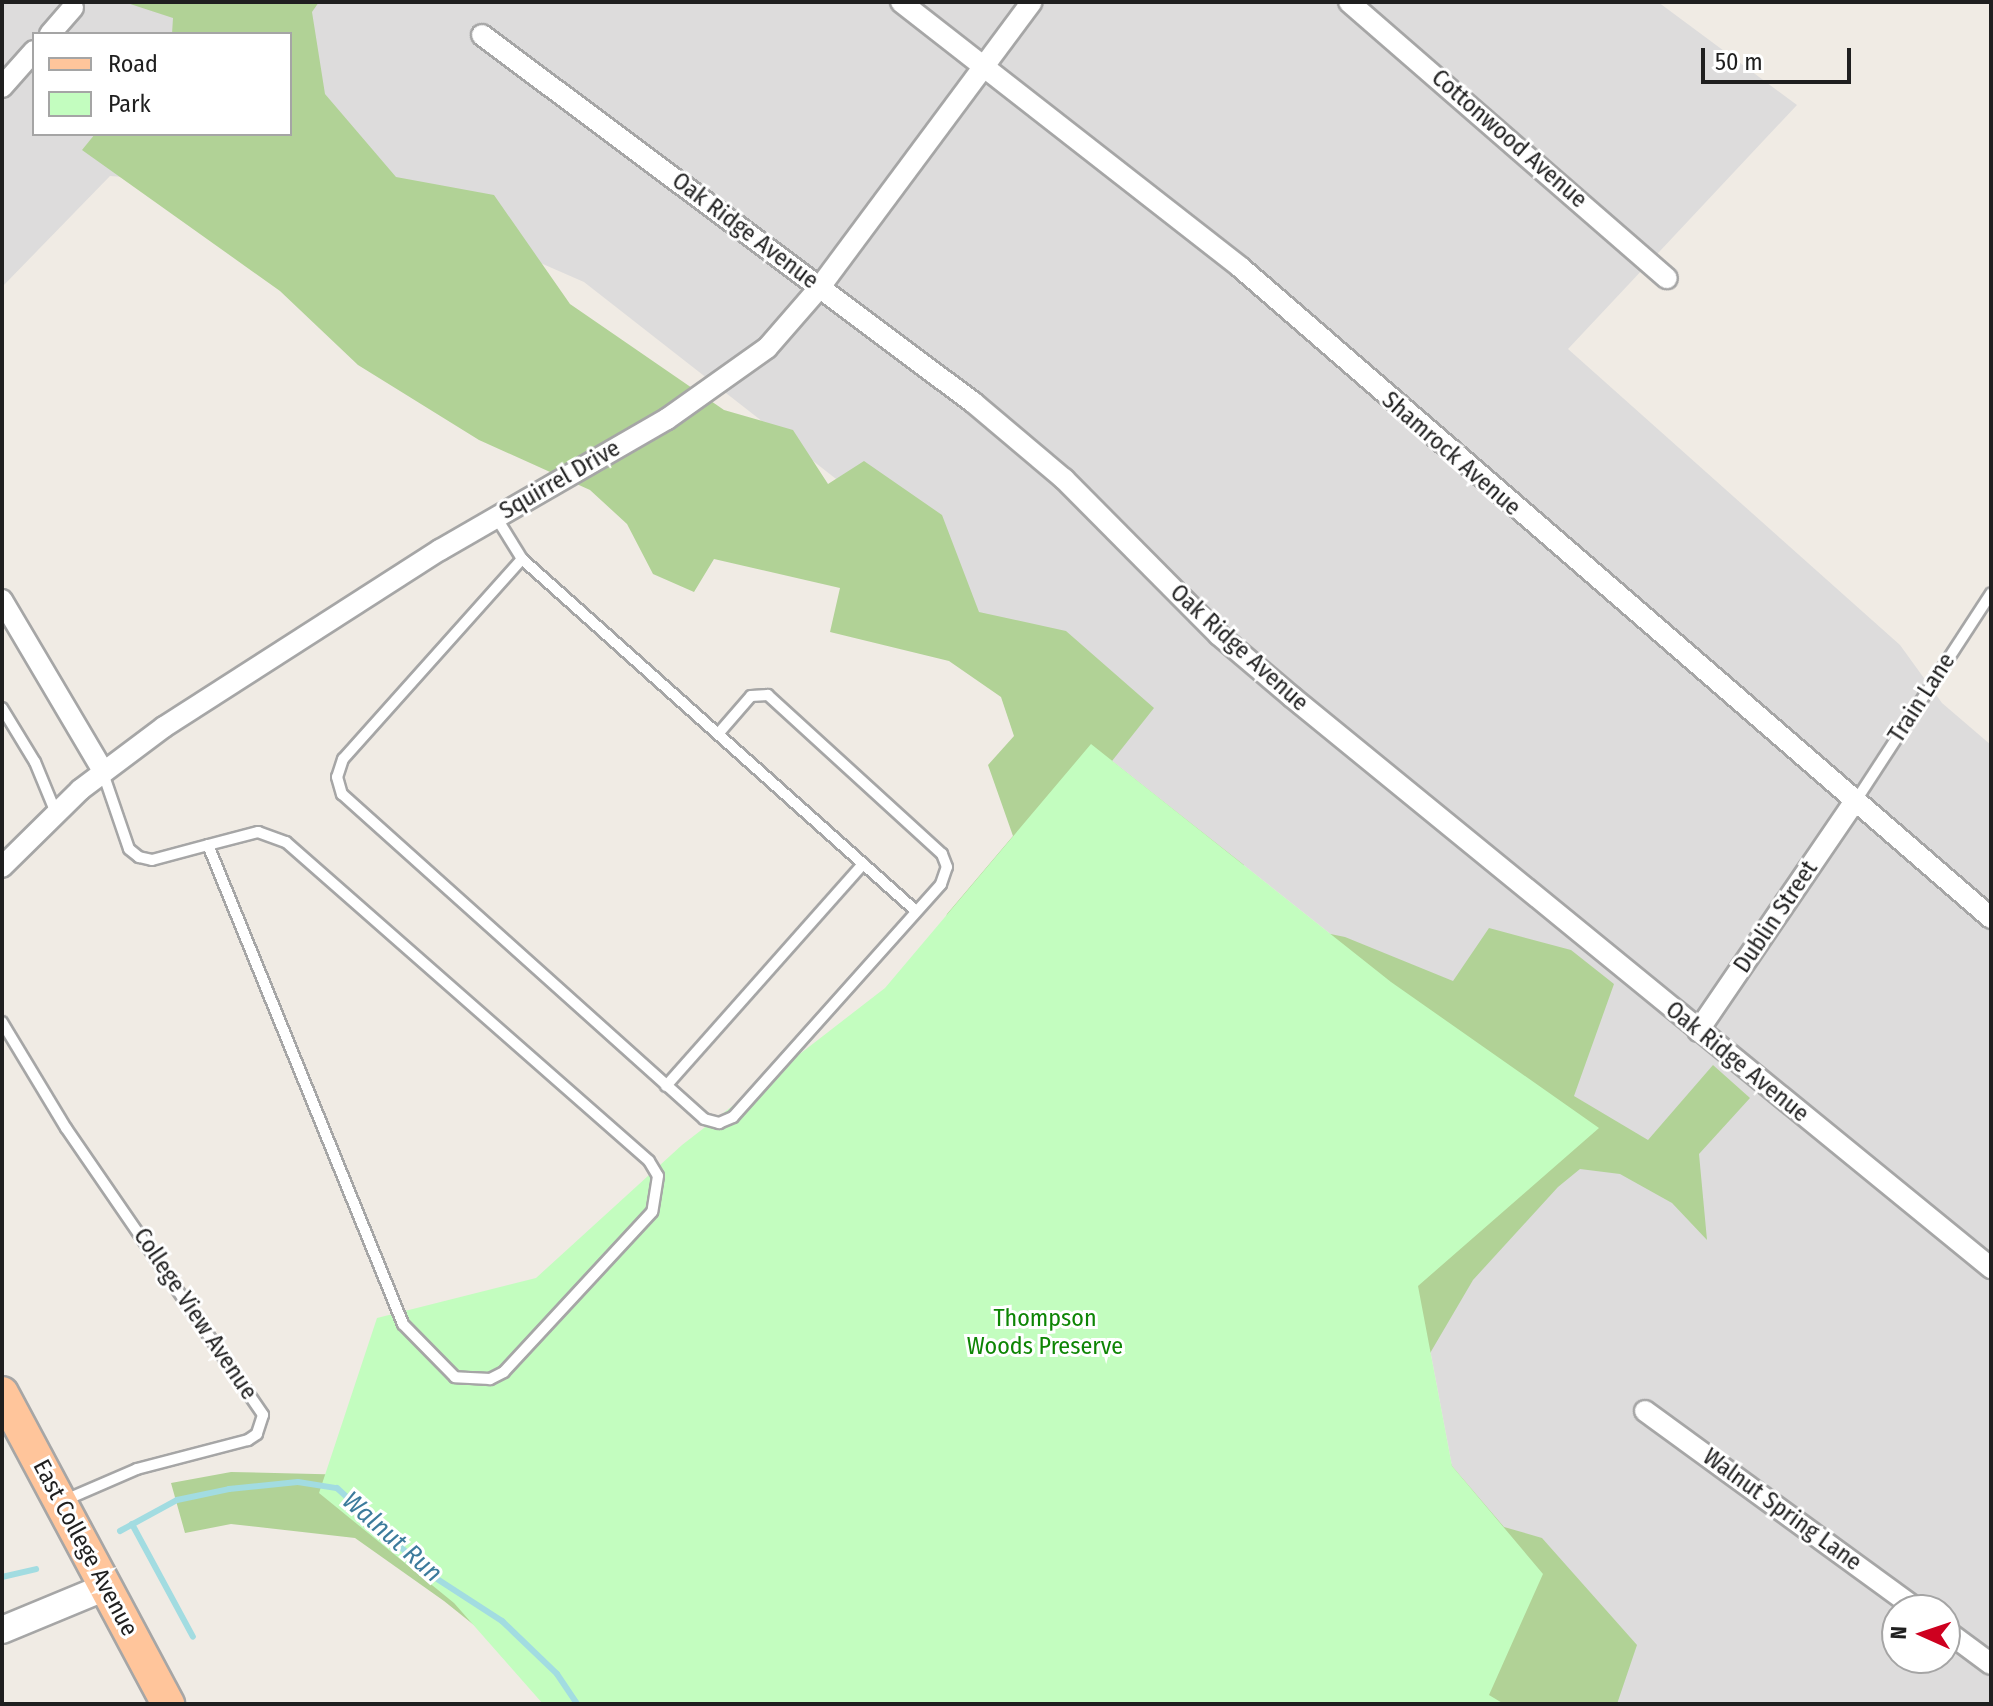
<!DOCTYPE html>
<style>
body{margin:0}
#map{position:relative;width:1993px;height:1706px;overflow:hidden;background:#f0ebe4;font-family:"Fira Sans Condensed",sans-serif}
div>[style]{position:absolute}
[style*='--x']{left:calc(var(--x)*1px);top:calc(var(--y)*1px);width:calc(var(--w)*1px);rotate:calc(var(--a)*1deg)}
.residential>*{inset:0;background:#dddcdc}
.forest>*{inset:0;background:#b1d296}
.park>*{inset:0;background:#c3fdbf}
.stream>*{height:6px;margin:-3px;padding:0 3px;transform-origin:3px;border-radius:3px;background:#a2dce1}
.roads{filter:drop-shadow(2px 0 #a6a6a6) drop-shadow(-2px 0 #a6a6a6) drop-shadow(0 2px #a6a6a6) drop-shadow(0 -2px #a6a6a6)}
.service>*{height:10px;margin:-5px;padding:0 5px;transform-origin:5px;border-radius:5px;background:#fff}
.minor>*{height:20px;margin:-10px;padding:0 10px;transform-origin:10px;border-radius:10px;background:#fff}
.tertiary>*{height:26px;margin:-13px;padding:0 13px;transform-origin:13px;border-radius:13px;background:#fff}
.primary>*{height:32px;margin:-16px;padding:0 16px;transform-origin:16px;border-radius:16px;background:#ffc59b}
span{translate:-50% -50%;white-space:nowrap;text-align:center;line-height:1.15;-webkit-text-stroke:6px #fff;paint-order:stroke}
.street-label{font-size:24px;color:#1f1f1f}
.park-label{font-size:24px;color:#0d8504}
.water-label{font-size:26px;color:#3c7b9c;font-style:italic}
.frame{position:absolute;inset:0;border:4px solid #1f1f1f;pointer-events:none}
.legend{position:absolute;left:32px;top:32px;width:260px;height:104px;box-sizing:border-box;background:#fff;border:2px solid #a5a5a5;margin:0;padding:10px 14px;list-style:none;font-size:24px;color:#1f1f1f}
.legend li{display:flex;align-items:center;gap:16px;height:40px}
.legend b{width:40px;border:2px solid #a5a5a5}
.north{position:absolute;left:1881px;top:1594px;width:80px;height:80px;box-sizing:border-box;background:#fff;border:2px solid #a5a5a5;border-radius:50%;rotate:273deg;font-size:22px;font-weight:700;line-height:32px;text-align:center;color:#1f1f1f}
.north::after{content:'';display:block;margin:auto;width:28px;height:36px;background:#ce001f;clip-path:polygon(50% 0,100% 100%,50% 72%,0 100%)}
.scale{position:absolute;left:1701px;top:48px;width:150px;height:36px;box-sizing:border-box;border:4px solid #1f1f1f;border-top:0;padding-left:10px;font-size:24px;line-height:28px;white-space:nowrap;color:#1f1f1f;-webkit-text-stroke:6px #fff;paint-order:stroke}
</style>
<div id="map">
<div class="residential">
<i style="clip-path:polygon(evenodd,2px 2px,1658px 2px,1797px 105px,1568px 349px,1900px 645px,1942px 703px,1991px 745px,1991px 1704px,1504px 1704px,1543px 1574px,1452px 1466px,1418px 1286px,1391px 982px,1091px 744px,886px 518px,584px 282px,387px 196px,110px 176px,2px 287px,2px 2px,34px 34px,290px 34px,290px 134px,34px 134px,34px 34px,2px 2px,1897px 1610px,1945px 1610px,1945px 1658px,1897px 1658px,1897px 1610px)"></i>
</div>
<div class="forest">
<i style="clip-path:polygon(124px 2px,319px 2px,312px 12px,325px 94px,396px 177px,494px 195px,570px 304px,724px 410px,793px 430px,828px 484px,864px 461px,942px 515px,979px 612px,1066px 631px,1154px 708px,1112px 761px,1244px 865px,1243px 916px,1345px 937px,1453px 981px,1489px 928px,1571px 950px,1614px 984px,1574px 1096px,1648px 1140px,1713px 1065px,1750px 1098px,1699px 1154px,1707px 1240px,1672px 1203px,1620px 1174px,1580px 1169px,1558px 1187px,1473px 1280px,1419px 1372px,1452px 1466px,1504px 1527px,1542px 1538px,1637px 1645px,1617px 1704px,559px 1704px,540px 1678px,444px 1601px,355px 1538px,231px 1524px,185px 1533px,171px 1483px,231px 1472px,356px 1475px,925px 982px,947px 914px,1013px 836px,988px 765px,1014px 736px,1001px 697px,949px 661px,830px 632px,840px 588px,714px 559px,694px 592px,653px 574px,627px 524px,590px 490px,479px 440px,358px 365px,280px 291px,82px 150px,95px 134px,290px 134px,290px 34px,172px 34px,173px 18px)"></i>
</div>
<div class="park">
<i style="clip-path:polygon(1091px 744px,1391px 982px,1599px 1128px,1418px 1286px,1452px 1466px,1543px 1574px,1489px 1695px,1504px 1704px,543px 1704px,454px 1603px,319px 1493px,377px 1318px,536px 1278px,682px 1145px,885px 988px)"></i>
</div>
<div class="stream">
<i style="--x:132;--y:1524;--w:128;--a:61.6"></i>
<i style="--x:120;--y:1531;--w:65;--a:-28.5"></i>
<i style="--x:177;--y:1500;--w:53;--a:-11.9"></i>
<i style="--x:229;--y:1489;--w:69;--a:-5.8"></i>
<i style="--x:298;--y:1482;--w:39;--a:9"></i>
<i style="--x:337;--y:1488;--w:128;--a:42.8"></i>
<i style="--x:431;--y:1575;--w:85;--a:32.9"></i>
<i style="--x:502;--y:1621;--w:76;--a:43.9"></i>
<i style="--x:557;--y:1674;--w:36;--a:56"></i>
<i style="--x:2;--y:1577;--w:35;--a:-13"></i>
</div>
<div class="roads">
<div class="service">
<i style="--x:496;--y:517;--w:49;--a:58.2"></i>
<i style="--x:522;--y:559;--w:528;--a:41.78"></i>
<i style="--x:522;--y:559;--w:268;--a:131.8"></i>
<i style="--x:343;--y:759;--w:19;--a:108"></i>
<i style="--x:337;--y:777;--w:18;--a:74"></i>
<i style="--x:342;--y:794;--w:486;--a:41.9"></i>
<i style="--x:704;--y:1119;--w:16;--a:15"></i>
<i style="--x:719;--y:1123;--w:15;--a:-23"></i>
<i style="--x:733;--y:1117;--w:312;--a:-48.2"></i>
<i style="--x:941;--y:884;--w:18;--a:-71"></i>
<i style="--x:947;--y:867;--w:14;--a:-111"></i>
<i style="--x:942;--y:854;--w:236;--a:-137.6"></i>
<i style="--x:768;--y:695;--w:17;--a:177"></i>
<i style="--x:751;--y:696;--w:49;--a:130.9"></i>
<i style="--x:2;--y:708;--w:63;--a:58.6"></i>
<i style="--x:35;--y:762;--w:55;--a:67.6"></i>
<i style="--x:103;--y:773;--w:80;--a:71.1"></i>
<i style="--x:129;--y:849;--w:13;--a:39"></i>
<i style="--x:139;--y:857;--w:13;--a:13"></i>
<i style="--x:152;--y:860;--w:58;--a:-15"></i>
<i style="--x:208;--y:845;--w:52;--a:-14.6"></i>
<i style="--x:258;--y:832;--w:30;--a:20"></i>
<i style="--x:286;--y:842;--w:483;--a:41.3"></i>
<i style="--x:649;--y:1161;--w:17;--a:59"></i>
<i style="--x:658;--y:1176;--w:36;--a:99"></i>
<i style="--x:652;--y:1212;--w:218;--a:132.8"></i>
<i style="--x:504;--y:1372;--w:16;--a:153"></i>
<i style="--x:490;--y:1379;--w:35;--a:-177"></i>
<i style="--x:455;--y:1377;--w:74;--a:-134.5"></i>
<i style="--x:403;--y:1324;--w:517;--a:-112.15"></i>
<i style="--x:1855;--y:802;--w:249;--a:-56.9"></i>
<i style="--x:2;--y:1022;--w:124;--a:58.9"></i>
<i style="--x:66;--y:1128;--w:348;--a:55.5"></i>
<i style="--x:263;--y:1415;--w:20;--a:108"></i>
<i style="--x:257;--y:1434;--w:11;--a:146"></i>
<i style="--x:248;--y:1440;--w:115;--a:165.4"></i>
<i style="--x:137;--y:1469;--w:81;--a:156.6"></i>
<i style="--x:666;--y:1086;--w:297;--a:-48.4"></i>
</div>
<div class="minor">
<i style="--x:901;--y:2;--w:430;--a:38"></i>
<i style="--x:1240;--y:267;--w:994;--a:40.92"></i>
<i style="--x:1349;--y:2;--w:421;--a:41"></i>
<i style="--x:50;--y:34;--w:35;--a:-49"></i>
<i style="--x:482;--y:35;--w:614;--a:36.8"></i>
<i style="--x:974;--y:403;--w:118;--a:40.2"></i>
<i style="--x:1064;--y:479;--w:220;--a:45.2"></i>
<i style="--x:1219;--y:635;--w:96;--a:40.3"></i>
<i style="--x:1292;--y:697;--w:903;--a:39.24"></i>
<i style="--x:2;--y:87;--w:48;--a:-48.4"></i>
<i style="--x:2;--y:600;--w:199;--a:59.4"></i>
<i style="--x:2;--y:867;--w:110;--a:-44.6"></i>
<i style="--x:80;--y:790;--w:105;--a:-36.9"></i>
<i style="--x:164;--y:727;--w:328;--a:-32.7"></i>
<i style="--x:440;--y:550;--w:262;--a:-30"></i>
<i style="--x:667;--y:419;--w:123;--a:-35.4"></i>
<i style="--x:767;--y:348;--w:81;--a:-49"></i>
<i style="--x:820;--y:287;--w:355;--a:-53.4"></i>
<i style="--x:1698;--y:1031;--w:275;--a:-55.7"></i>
<i style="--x:1645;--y:1411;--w:338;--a:36.1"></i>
<i style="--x:1945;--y:1630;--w:57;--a:36.5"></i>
</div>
<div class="tertiary">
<i style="--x:2;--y:1630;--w:113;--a:-22.5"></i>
</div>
<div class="primary">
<i style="--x:2;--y:1393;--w:353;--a:61.9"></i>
</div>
</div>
<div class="street-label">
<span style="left:1509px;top:139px;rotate:41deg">Cottonwood Avenue</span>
<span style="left:745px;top:231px;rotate:37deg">Oak Ridge Avenue</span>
<span style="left:1451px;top:454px;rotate:41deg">Shamrock Avenue</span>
<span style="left:560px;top:480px;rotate:-30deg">Squirrel Drive</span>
<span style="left:1239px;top:648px;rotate:42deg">Oak Ridge Avenue</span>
<span style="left:1922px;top:698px;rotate:-57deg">Train Lane</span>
<span style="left:1776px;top:917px;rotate:-56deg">Dublin Street</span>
<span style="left:1737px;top:1062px;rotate:39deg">Oak Ridge Avenue</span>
<span style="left:195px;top:1314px;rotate:56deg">College View Avenue</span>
<span style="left:1782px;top:1510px;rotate:36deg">Walnut Spring Lane</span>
<span style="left:85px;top:1548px;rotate:62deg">East College Avenue</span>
</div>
<div class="park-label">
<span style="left:1045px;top:1333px">Thompson<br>Woods Preserve</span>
</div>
<div class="water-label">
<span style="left:392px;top:1537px;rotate:41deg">Walnut Run</span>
</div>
<div class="frame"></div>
<ul class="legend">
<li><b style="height:10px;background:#ffc59b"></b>Road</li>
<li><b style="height:22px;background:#c3fdbf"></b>Park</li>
</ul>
<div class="north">N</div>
<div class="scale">50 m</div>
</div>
